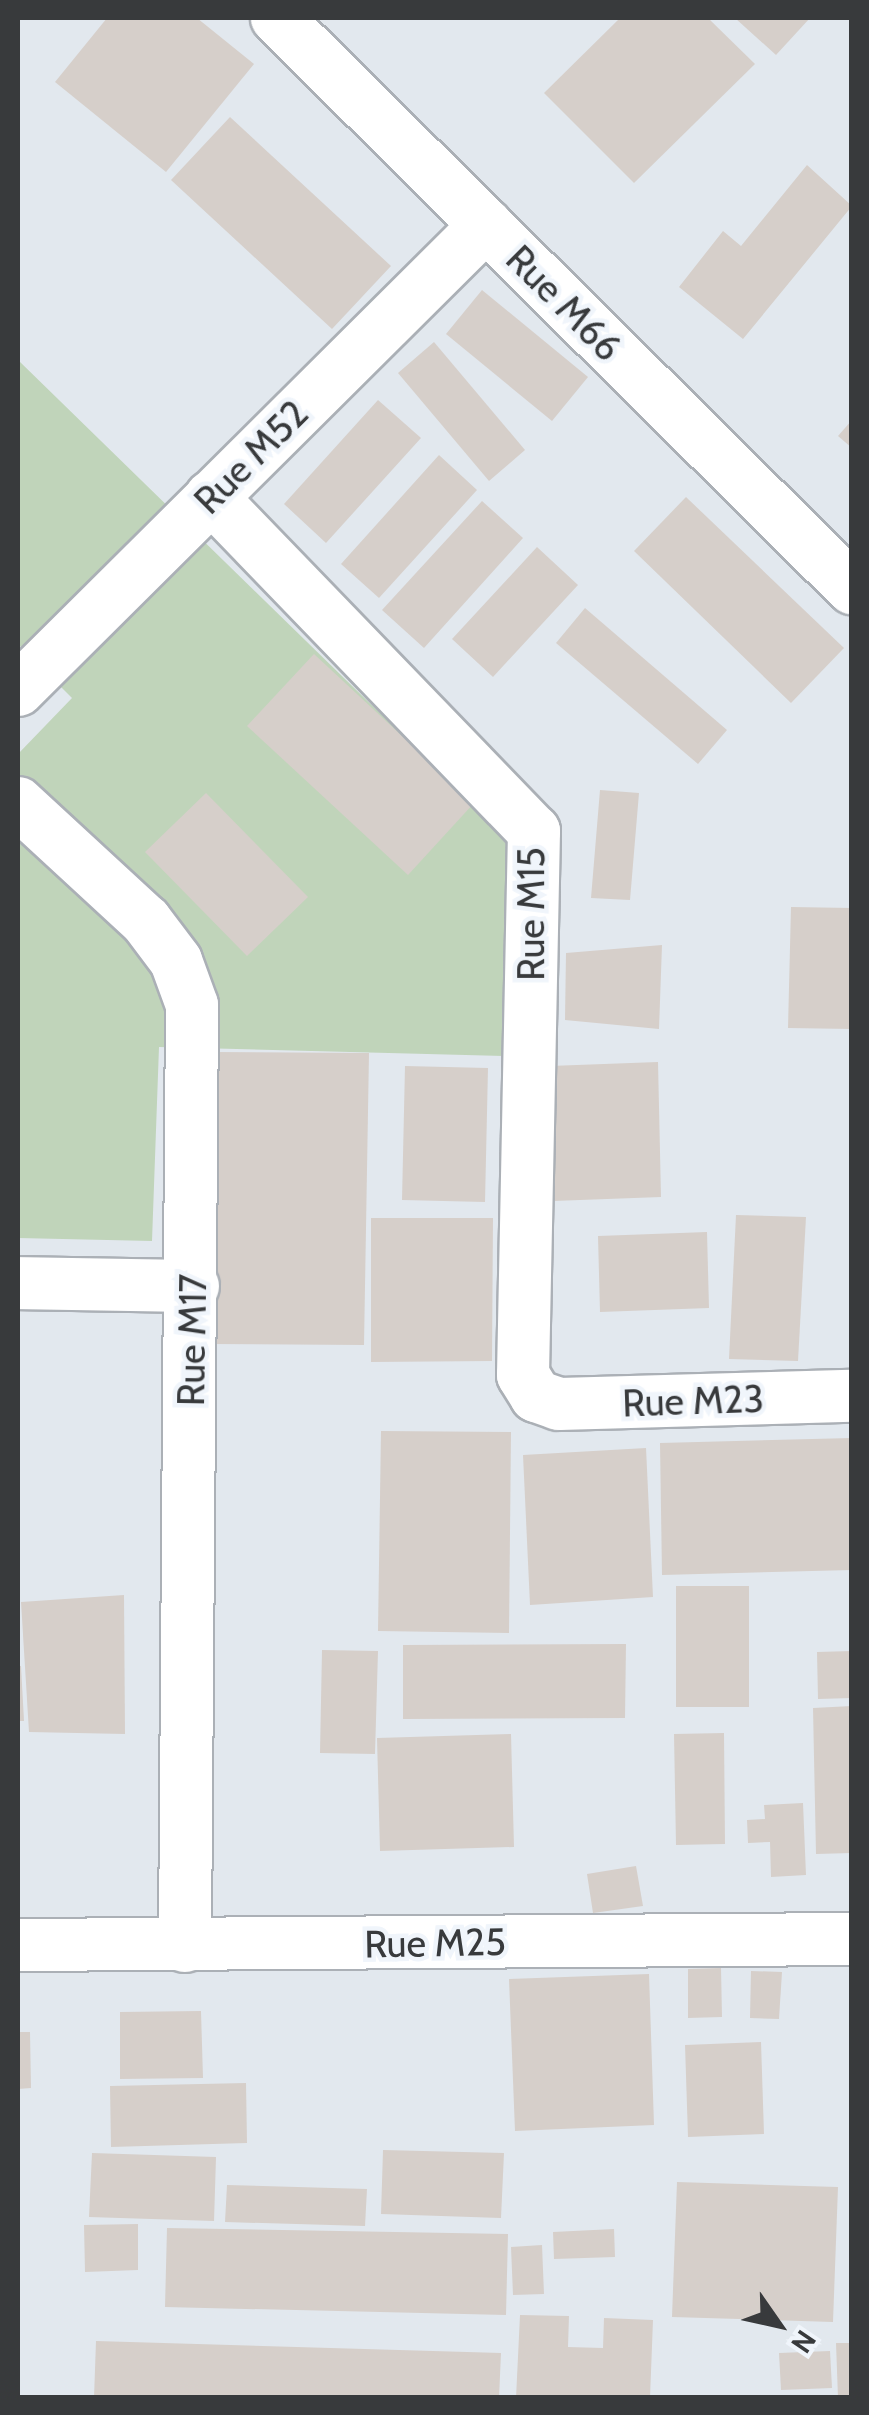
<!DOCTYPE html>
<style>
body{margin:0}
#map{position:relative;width:869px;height:2415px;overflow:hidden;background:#e2e8ee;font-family:Cabin,sans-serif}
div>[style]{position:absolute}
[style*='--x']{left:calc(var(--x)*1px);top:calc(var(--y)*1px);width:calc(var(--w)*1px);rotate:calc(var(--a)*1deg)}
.green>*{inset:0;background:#c0d4ba}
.building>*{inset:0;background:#d6cfca}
.roads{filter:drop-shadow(2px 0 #abb0b6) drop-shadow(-2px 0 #abb0b6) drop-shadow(0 2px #abb0b6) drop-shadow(0 -2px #abb0b6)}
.street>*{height:52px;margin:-26px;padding:0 26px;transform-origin:26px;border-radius:26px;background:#fff}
span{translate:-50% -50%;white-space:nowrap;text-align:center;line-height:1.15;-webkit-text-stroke:9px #f0f5fb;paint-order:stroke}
.street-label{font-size:38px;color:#383a3c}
.frame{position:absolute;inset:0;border:20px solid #383a3c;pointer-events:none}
.north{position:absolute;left:729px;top:2275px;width:100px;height:100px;-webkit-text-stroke:8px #f0f5fb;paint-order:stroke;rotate:124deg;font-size:28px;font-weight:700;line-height:40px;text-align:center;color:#383a3c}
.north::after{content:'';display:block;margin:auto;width:35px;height:45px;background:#383a3c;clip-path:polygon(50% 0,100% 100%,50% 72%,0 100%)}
</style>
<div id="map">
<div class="green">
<i style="clip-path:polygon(18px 360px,511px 841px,504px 1056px,159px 1047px,152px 1241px,18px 1238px,18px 754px,72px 698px,18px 644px)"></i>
</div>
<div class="building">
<i style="clip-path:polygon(107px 18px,197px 18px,254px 64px,166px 172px,55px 82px)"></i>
<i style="clip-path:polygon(620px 18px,708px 18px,755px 64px,634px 183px,544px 93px)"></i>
<i style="clip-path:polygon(735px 18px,810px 18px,776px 55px)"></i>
<i style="clip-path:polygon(230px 117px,391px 266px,332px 329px,171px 180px)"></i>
<i style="clip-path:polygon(807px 165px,852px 206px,743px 339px,679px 287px,723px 231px,741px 246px)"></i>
<i style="clip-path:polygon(482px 290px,588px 377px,552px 421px,446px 334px)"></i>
<i style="clip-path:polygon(434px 342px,525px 450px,489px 481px,398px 373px)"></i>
<i style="clip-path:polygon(378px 400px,421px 438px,326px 543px,284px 504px)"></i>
<i style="clip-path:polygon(852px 420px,852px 448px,838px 436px)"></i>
<i style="clip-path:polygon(439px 455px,477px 490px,379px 598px,341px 564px)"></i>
<i style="clip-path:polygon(686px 497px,844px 648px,791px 703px,634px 551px)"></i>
<i style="clip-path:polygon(482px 501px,523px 538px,424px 648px,382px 610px)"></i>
<i style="clip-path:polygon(537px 547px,578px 585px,493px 677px,452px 639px)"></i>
<i style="clip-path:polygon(585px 608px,727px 730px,698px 764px,556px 643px)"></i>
<i style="clip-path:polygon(314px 654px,474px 803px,408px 875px,247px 726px)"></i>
<i style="clip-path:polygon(600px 790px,639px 793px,630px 900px,591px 898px)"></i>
<i style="clip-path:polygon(206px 793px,308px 897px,247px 956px,145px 852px)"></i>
<i style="clip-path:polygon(791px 907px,852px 908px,852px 1029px,788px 1028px)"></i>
<i style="clip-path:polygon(662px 945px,659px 1029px,565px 1020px,566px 953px)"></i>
<i style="clip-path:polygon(213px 1052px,369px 1053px,364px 1345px,209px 1344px)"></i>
<i style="clip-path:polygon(658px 1062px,661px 1197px,553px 1201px,550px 1066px)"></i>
<i style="clip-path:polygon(405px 1066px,488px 1068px,485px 1202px,402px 1200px)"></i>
<i style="clip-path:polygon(736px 1215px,806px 1217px,798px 1361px,729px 1359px)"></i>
<i style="clip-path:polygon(371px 1218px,493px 1218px,492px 1361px,371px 1362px)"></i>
<i style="clip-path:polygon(707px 1232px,709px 1308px,600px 1312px,598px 1236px)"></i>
<i style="clip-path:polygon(381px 1431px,511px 1432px,509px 1633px,378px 1631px)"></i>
<i style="clip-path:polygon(852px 1438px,852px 1570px,662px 1575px,660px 1443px)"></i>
<i style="clip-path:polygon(646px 1448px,653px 1597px,530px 1605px,523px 1455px)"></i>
<i style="clip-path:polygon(676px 1586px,749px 1586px,749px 1707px,676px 1707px)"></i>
<i style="clip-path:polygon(124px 1595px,125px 1734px,29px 1732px,21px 1602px)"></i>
<i style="clip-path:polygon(626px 1644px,625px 1718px,403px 1719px,403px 1645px)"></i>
<i style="clip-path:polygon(322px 1650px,378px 1651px,375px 1754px,320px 1753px)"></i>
<i style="clip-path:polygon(852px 1651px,852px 1698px,818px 1699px,817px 1652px)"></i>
<i style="clip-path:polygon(18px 1666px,21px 1666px,24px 1721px,18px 1721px)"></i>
<i style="clip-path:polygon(852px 1706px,852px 1853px,816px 1854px,813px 1708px)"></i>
<i style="clip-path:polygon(724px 1733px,725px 1844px,676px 1845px,674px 1734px)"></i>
<i style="clip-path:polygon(511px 1734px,514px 1847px,380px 1851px,377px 1738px)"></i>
<i style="clip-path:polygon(803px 1803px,806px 1875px,771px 1877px,770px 1842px,748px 1843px,747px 1820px,765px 1819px,764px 1805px)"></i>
<i style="clip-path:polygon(636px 1866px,643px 1906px,593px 1913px,587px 1874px)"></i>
<i style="clip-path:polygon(721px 1968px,722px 2017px,688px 2018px,688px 1969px)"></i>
<i style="clip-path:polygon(751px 1971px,782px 1972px,779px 2019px,750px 2018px)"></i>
<i style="clip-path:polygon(649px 1974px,654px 2125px,515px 2131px,509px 1979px)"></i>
<i style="clip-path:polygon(201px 2011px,203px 2078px,120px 2079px,120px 2012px)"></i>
<i style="clip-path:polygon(18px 2032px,30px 2032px,31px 2088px,18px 2089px)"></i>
<i style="clip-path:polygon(761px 2042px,764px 2134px,688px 2137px,685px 2045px)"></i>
<i style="clip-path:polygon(246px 2083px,247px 2143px,111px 2147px,110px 2086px)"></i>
<i style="clip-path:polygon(383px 2150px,504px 2153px,501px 2218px,381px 2214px)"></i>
<i style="clip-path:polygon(92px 2153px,216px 2157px,214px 2221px,89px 2217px)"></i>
<i style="clip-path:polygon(677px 2182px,838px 2187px,833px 2322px,672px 2317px)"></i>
<i style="clip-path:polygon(227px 2185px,367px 2189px,365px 2226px,225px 2222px)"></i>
<i style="clip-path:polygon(138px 2224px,138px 2270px,85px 2272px,84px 2225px)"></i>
<i style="clip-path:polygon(167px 2228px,508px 2234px,506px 2315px,165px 2307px)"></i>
<i style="clip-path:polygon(614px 2229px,615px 2257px,554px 2259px,553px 2232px)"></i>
<i style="clip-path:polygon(542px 2245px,544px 2294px,513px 2295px,511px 2247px)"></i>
<i style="clip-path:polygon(520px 2315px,569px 2316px,568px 2347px,603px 2348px,604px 2318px,653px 2320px,650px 2398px,516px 2398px)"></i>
<i style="clip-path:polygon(96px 2341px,501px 2353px,499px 2398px,94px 2398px)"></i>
<i style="clip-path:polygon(836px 2343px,852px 2343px,852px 2398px,838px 2398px)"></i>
<i style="clip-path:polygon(830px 2351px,832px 2388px,781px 2390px,779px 2353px)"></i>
</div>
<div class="roads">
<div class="street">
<i style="--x:277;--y:18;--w:810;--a:44.75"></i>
<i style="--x:211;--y:497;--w:465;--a:46"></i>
<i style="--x:534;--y:831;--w:544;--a:91.16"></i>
<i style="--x:523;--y:1375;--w:25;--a:58"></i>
<i style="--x:536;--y:1396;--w:24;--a:19"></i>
<i style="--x:559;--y:1404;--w:293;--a:-1.6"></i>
<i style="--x:18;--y:690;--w:660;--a:-44.82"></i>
<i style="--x:18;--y:803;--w:174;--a:42.7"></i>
<i style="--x:146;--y:921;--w:50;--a:53.1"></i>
<i style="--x:176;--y:961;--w:47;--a:70"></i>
<i style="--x:192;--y:1005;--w:941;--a:90.43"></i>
<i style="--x:18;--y:1283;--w:175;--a:1"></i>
<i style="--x:18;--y:1945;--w:834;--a:-0.41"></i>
</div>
</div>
<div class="street-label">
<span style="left:564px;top:303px;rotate:45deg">Rue M66</span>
<span style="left:251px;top:457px;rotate:-45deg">Rue M52</span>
<span style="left:531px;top:914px;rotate:-90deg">Rue M15</span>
<span style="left:192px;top:1340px;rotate:-89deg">Rue M17</span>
<span style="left:693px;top:1401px;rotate:-2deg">Rue M23</span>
<span style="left:435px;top:1943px;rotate:-1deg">Rue M25</span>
</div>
<div class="frame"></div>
<div class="north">N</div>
</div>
